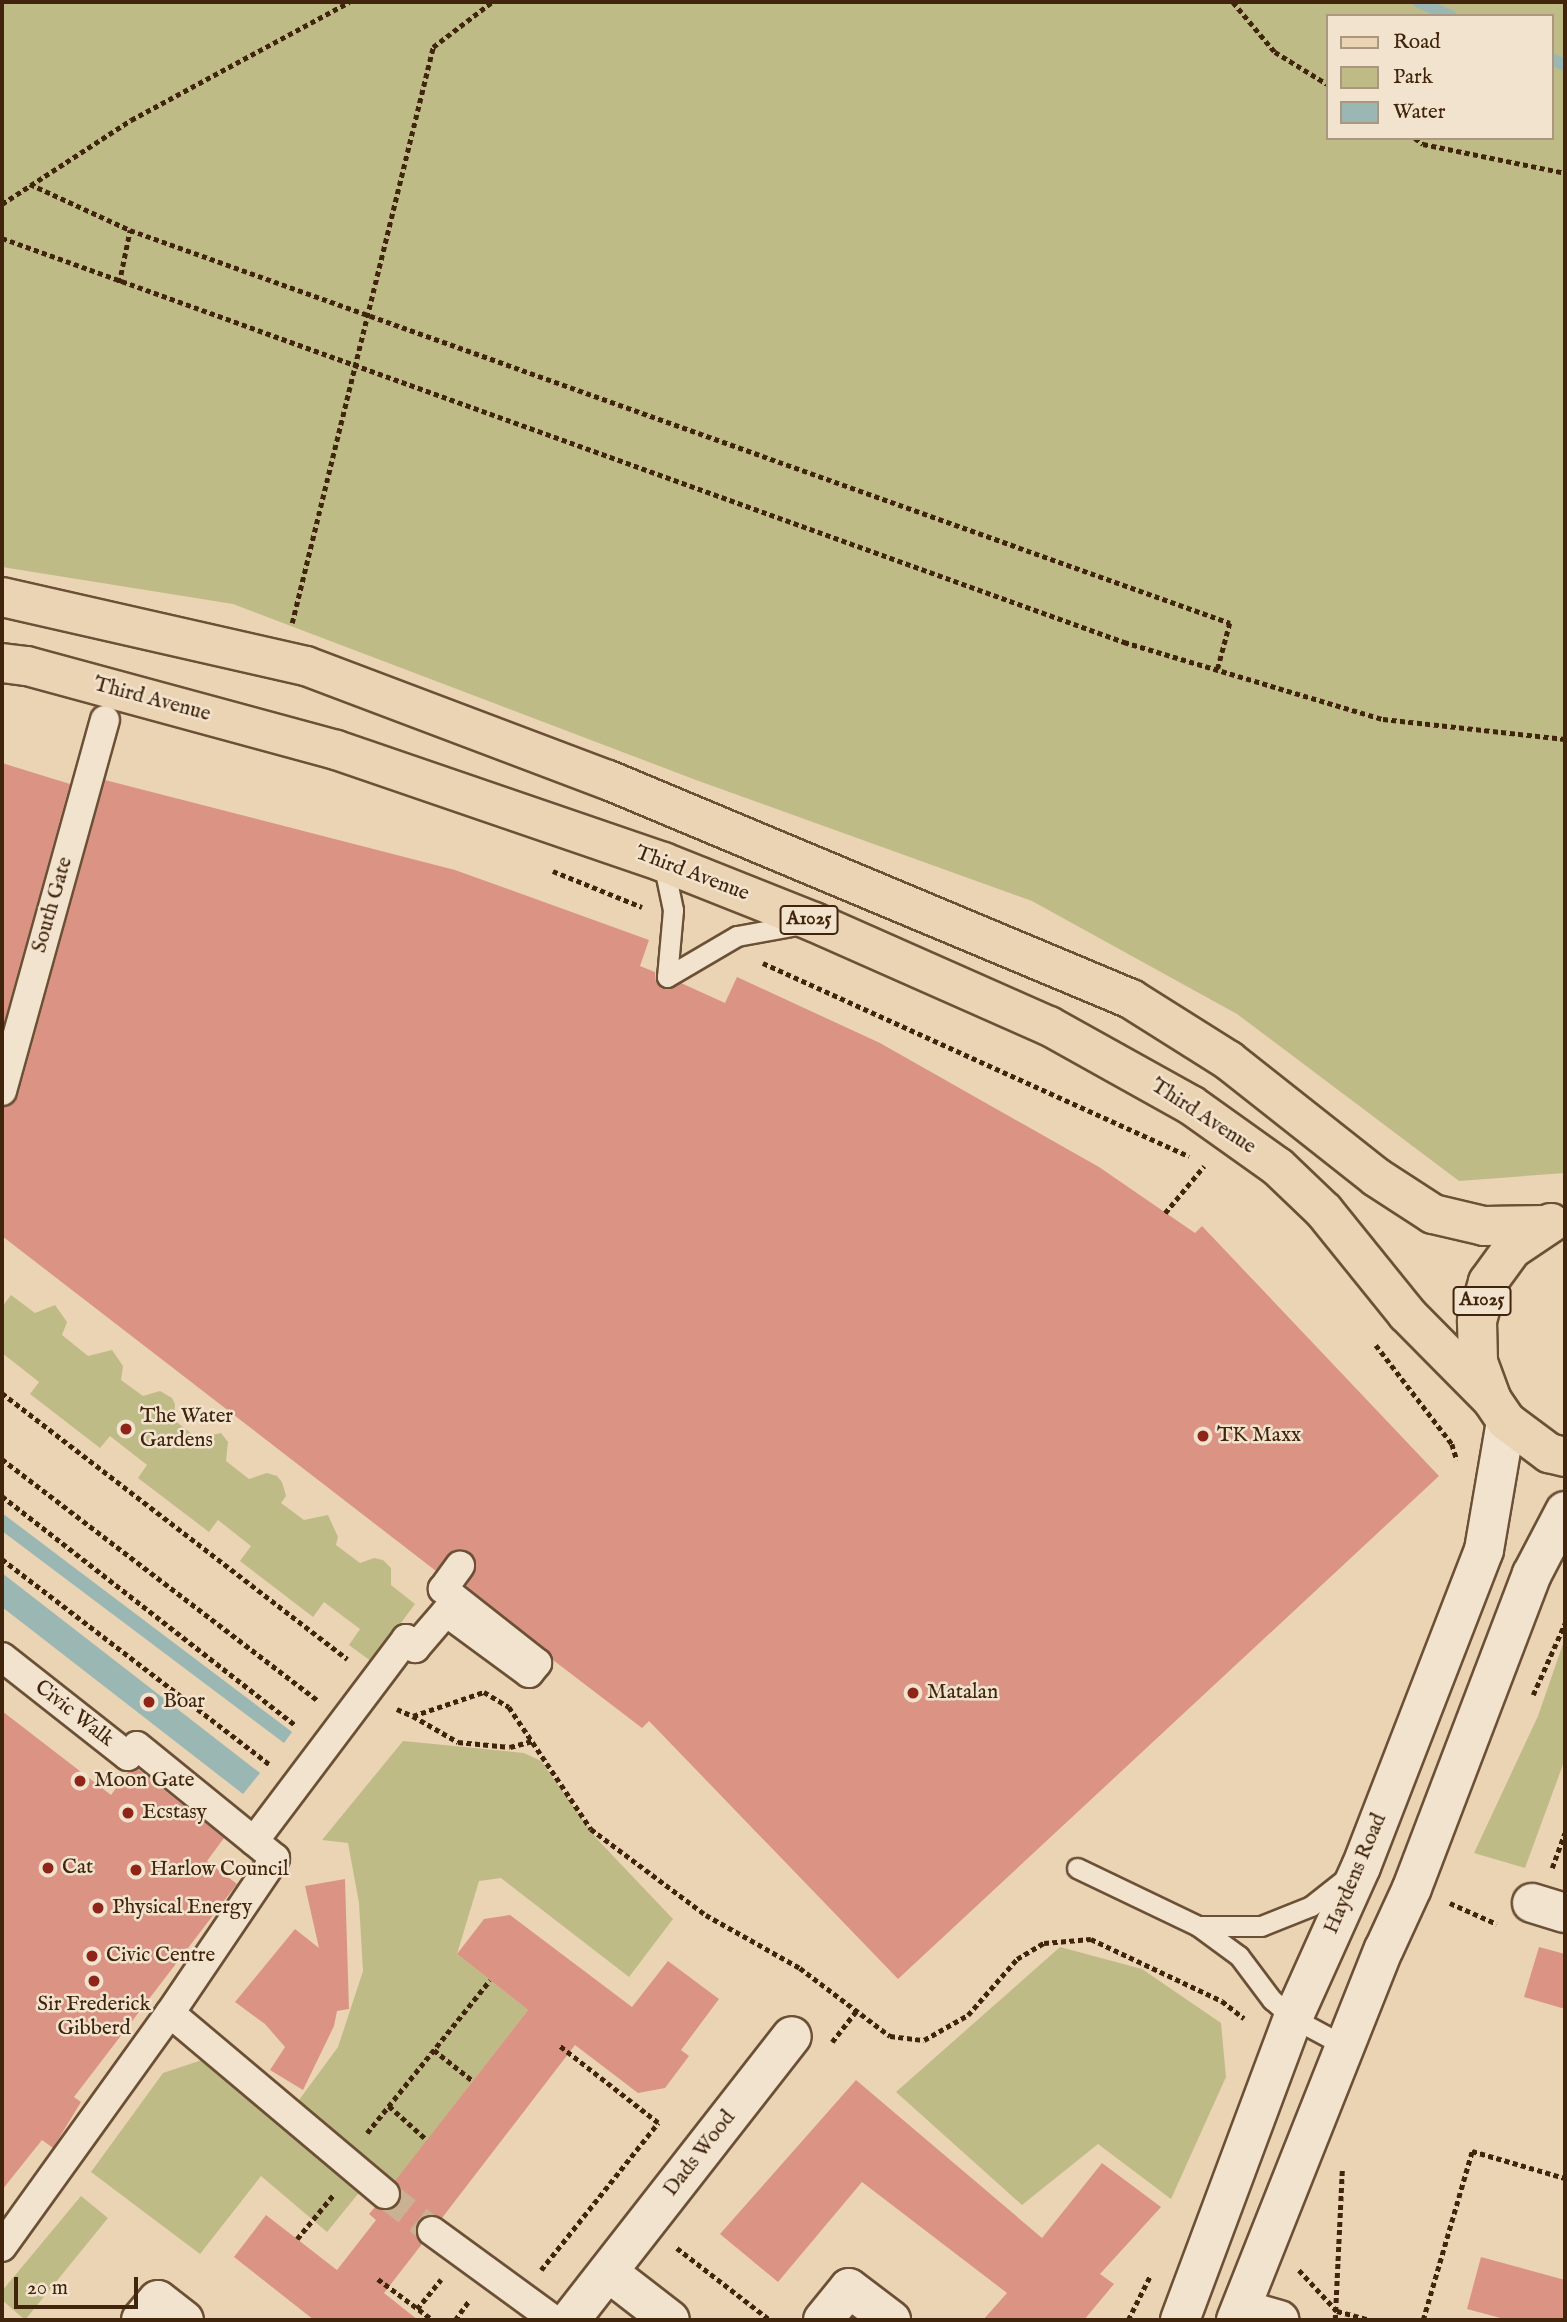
<!DOCTYPE html>
<style>
body{margin:0}
#map{position:relative;width:1567px;height:2322px;overflow:hidden;background:#ebd4b4;font-family:"IM FELL English",serif}
div>[style]{position:absolute}
[style*='--x']{left:calc(var(--x)*1px);top:calc(var(--y)*1px);width:calc(var(--w)*1px);rotate:calc(var(--a)*1deg)}
.green>*{inset:0;background:#bfbb87}
.water>*{inset:0;background:#9ab7b4}
.stream>*{height:12px;margin:-6px;padding:0 6px;transform-origin:6px;border-radius:6px;background:#9ab7b4}
.building>*{inset:0;background:#db9483}
.pedestrian-tunnel>*{height:28px;margin-top:-14px;transform-origin:0;background:repeating-linear-gradient(90deg,#c9b192 0 28px,transparent 0 42px)}
.path>*{height:4.5px;margin-top:-2.25px;transform-origin:0;background:repeating-linear-gradient(90deg,#40240c 0 5px,transparent 0 8.5px)}
.roads{filter:drop-shadow(2px 0 #6b5036) drop-shadow(-2px 0 #6b5036) drop-shadow(0 2px #6b5036) drop-shadow(0 -2px #6b5036)}
.service>*{height:19px;margin:-9.5px;padding:0 9.5px;transform-origin:9.5px;border-radius:9.5px;background:#f2e3ce}
.pedestrian>*{height:28px;margin:-14px;padding:0 14px;transform-origin:14px;border-radius:14px;background:#f2e3ce}
.minor>*{height:38px;margin:-19px;padding:0 19px;transform-origin:19px;border-radius:19px;background:#f2e3ce}
.tertiary>*{height:38px;margin:-19px;padding:0 19px;transform-origin:19px;border-radius:19px;background:#f2e3ce}
.primary>*{height:38px;margin:-19px;padding:0 19px;transform-origin:19px;border-radius:19px;background:#ebd4b4}
.dots>*{width:19px;height:19px;translate:-50% -50%;box-sizing:border-box;border:4px solid #f2e3ce;border-radius:50%}
span{translate:-50% -50%;white-space:nowrap;text-align:center;line-height:1.15;-webkit-text-stroke:5px #f2e3ce;paint-order:stroke}
.shield-label span{padding:2px 5px;background:#f2e3ce;border:2px solid;border-radius:5px;-webkit-text-stroke-width:0}
.shield-label{font-size:19px;color:#40240c;font-weight:700}
.street-label{font-size:21px;color:#40240c}
.poi-label{font-size:21px;color:#40240c}
.left{translate:0 -50%;text-align:left}
.frame{position:absolute;inset:0;border:4px solid #40240c;pointer-events:none}
.legend{position:absolute;left:1326px;top:14px;width:228px;height:126px;box-sizing:border-box;background:#f2e3ce;border:2px solid #ab9780;margin:0;padding:9px 12px;list-style:none;font-size:21px;color:#40240c}
.legend li{display:flex;align-items:center;gap:14px;height:35px}
.legend b{width:35px;border:2px solid #ab9780}
.scale{position:absolute;left:14px;top:2277px;width:124px;height:32px;box-sizing:border-box;border:4px solid #40240c;border-top:0;padding-left:9px;font-size:21px;line-height:24px;white-space:nowrap;color:#40240c;-webkit-text-stroke:5px #f2e3ce;paint-order:stroke}
</style>
<div id="map">
<div class="green">
<i style="clip-path:polygon(evenodd,2px 2px,1565px 2px,1565px 1173px,1459px 1181px,1237px 1014px,1032px 901px,696px 780px,233px 604px,2px 567px,2px 2px,1327px 16px,1551px 16px,1551px 138px,1327px 138px,1327px 16px)"></i>
<i style="clip-path:polygon(11px 1295px,35px 1313px,55px 1305px,67px 1322px,62px 1335px,88px 1356px,112px 1350px,123px 1366px,121px 1380px,143px 1396px,160px 1391px,172px 1398px,175px 1404px,174px 1420px,197px 1438px,221px 1433px,228px 1442px,226px 1461px,249px 1479px,267px 1473px,277px 1476px,282px 1482px,286px 1496px,281px 1503px,304px 1520px,328px 1515px,338px 1537px,336px 1545px,360px 1563px,374px 1558px,383px 1560px,391px 1568px,391px 1585px,415px 1604px,372px 1662px,349px 1645px,360px 1629px,324px 1602px,313px 1617px,240px 1561px,251px 1546px,218px 1520px,209px 1532px,138px 1478px,147px 1465px,110px 1436px,100px 1448px,30px 1394px,39px 1382px,2px 1353px,2px 1307px)"></i>
<i style="clip-path:polygon(1565px 1638px,1565px 1759px,1525px 1868px,1474px 1853px,1538px 1716px)"></i>
<i style="clip-path:polygon(403px 1741px,524px 1753px,541px 1761px,596px 1838px,673px 1919px,629px 1977px,501px 1878px,479px 1881px,457px 1954px,528px 2010px,391px 2187px,299px 2100px,338px 2047px,363px 1971px,359px 1903px,348px 1843px,322px 1840px)"></i>
<i style="clip-path:polygon(1060px 1947px,1142px 1969px,1221px 2023px,1226px 2077px,1171px 2199px,1098px 2144px,1022px 2205px,896px 2092px)"></i>
<i style="clip-path:polygon(202px 2060px,362px 2189px,327px 2232px,261px 2176px,200px 2254px,91px 2172px,163px 2073px)"></i>
<i style="clip-path:polygon(81px 2196px,108px 2218px,25px 2320px,2px 2300px,2px 2291px)"></i>
</div>
<div class="water">
<i style="clip-path:polygon(2px 1513px,292px 1732px,284px 1743px,2px 1531px)"></i>
<i style="clip-path:polygon(2px 1573px,260px 1773px,243px 1794px,2px 1607px)"></i>
</div>
<div class="stream">
<i style="--x:1419;--y:2;--w:35;--a:24"></i>
<i style="--x:1551;--y:59;--w:15;--a:23"></i>
</div>
<div class="building">
<i style="clip-path:polygon(2px 763px,70px 784px,2px 1030px)"></i>
<i style="clip-path:polygon(105px 780px,455px 870px,649px 940px,640px 966px,655px 972px,656px 982px,661px 988px,668px 989px,681px 983px,725px 1003px,737px 977px,880px 1043px,1099px 1167px,1195px 1233px,1202px 1226px,1439px 1476px,898px 1979px,649px 1721px,642px 1728px,553px 1660px,547px 1650px,466px 1586px,476px 1569px,470px 1553px,461px 1549px,453px 1551px,436px 1571px,2px 1236px,2px 1107px,13px 1103px,18px 1095px)"></i>
<i style="clip-path:polygon(2px 1711px,111px 1795px,128px 1772px,138px 1769px,224px 1838px,207px 1861px,237px 1884px,74px 2097px,81px 2102px,53px 2148px,42px 2140px,2px 2190px)"></i>
<i style="clip-path:polygon(345px 1879px,349px 2009px,337px 2011px,334px 2026px,303px 2090px,270px 2070px,285px 2047px,265px 2024px,235px 2002px,295px 1929px,319px 1948px,305px 1886px)"></i>
<i style="clip-path:polygon(510px 1915px,632px 2007px,668px 1961px,719px 1999px,681px 2050px,689px 2056px,665px 2088px,638px 2093px,575px 2045px,442px 2218px,426px 2216px,418px 2222px,415px 2230px,422px 2244px,384px 2293px,418px 2320px,314px 2320px,234px 2257px,266px 2215px,337px 2270px,376px 2220px,369px 2214px,375px 2207px,390px 2210px,398px 2204px,401px 2189px,395px 2181px,528px 2010px,457px 1954px,484px 1919px)"></i>
<i style="clip-path:polygon(1539px 1947px,1565px 1954px,1565px 2009px,1524px 1997px)"></i>
<i style="clip-path:polygon(856px 2080px,1042px 2238px,1102px 2163px,1161px 2207px,1100px 2274px,1114px 2284px,1084px 2320px,983px 2320px,1007px 2293px,862px 2182px,778px 2282px,720px 2234px)"></i>
<i style="clip-path:polygon(1481px 2257px,1565px 2280px,1565px 2320px,1508px 2320px,1467px 2309px)"></i>
</div>
<div class="pedestrian-tunnel">
<i style="--x:385;--y:2194;--w:60;--a:38.2"></i>
</div>
<div class="path">
<i style="--x:1233;--y:2;--w:65;--a:50"></i>
<i style="--x:1275;--y:52;--w:61;--a:31.6"></i>
<i style="--x:1415;--y:138;--w:10;--a:37"></i>
<i style="--x:1423;--y:144;--w:145;--a:11.5"></i>
<i style="--x:30;--y:184;--w:110;--a:24.7"></i>
<i style="--x:130;--y:230;--w:1168;--a:19.66"></i>
<i style="--x:1230;--y:623;--w:47;--a:104.9"></i>
<i style="--x:2;--y:204;--w:154;--a:-33.1"></i>
<i style="--x:131;--y:120;--w:248;--a:-28.4"></i>
<i style="--x:2;--y:238;--w:1193;--a:19.8"></i>
<i style="--x:1124;--y:642;--w:270;--a:16.6"></i>
<i style="--x:1383;--y:719;--w:183;--a:6.3"></i>
<i style="--x:119;--y:283;--w:54;--a:-78.3"></i>
<i style="--x:292;--y:623;--w:593;--a:-76.24"></i>
<i style="--x:433;--y:47;--w:74;--a:-37.3"></i>
<i style="--x:553;--y:871;--w:96;--a:22"></i>
<i style="--x:763;--y:963;--w:468;--a:24.4"></i>
<i style="--x:1165;--y:1213;--w:61;--a:-50.3"></i>
<i style="--x:1376;--y:1345;--w:125;--a:52.5"></i>
<i style="--x:1452;--y:1444;--w:17;--a:73"></i>
<i style="--x:2;--y:1393;--w:436;--a:37.6"></i>
<i style="--x:2;--y:1459;--w:399;--a:37.4"></i>
<i style="--x:2;--y:1496;--w:373;--a:38"></i>
<i style="--x:2;--y:1559;--w:338;--a:37.5"></i>
<i style="--x:1533;--y:1695;--w:79;--a:-66"></i>
<i style="--x:397;--y:1709;--w:17;--a:24"></i>
<i style="--x:413;--y:1716;--w:75;--a:-18.7"></i>
<i style="--x:484;--y:1692;--w:29;--a:31"></i>
<i style="--x:509;--y:1707;--w:147;--a:56.1"></i>
<i style="--x:591;--y:1829;--w:144;--a:36.8"></i>
<i style="--x:706;--y:1915;--w:108;--a:29.4"></i>
<i style="--x:800;--y:1968;--w:113;--a:37.1"></i>
<i style="--x:890;--y:2036;--w:34;--a:7"></i>
<i style="--x:924;--y:2040;--w:51;--a:-29.6"></i>
<i style="--x:968;--y:2015;--w:74;--a:-48.8"></i>
<i style="--x:1017;--y:1959;--w:31;--a:-31"></i>
<i style="--x:1044;--y:1943;--w:47;--a:-4.9"></i>
<i style="--x:1091;--y:1939;--w:145;--a:25.3"></i>
<i style="--x:1222;--y:2001;--w:28;--a:38"></i>
<i style="--x:413;--y:1716;--w:52;--a:30"></i>
<i style="--x:458;--y:1742;--w:52;--a:5.5"></i>
<i style="--x:510;--y:1747;--w:24;--a:-15"></i>
<i style="--x:1552;--y:1868;--w:37;--a:-70"></i>
<i style="--x:1450;--y:1903;--w:51;--a:24.1"></i>
<i style="--x:832;--y:2042;--w:41;--a:-52"></i>
<i style="--x:434;--y:2050;--w:50;--a:38.5"></i>
<i style="--x:389;--y:2106;--w:51;--a:41.8"></i>
<i style="--x:367;--y:2133;--w:196;--a:-51.2"></i>
<i style="--x:297;--y:2239;--w:58;--a:-50.6"></i>
<i style="--x:677;--y:2248;--w:118;--a:37.7"></i>
<i style="--x:541;--y:2270;--w:188;--a:-51.5"></i>
<i style="--x:658;--y:2123;--w:127;--a:-142"></i>
<i style="--x:1299;--y:2270;--w:56;--a:47.2"></i>
<i style="--x:1337;--y:2311;--w:34;--a:15"></i>
<i style="--x:378;--y:2279;--w:69;--a:36.7"></i>
<i style="--x:417;--y:2309;--w:38;--a:-51"></i>
<i style="--x:455;--y:2320;--w:24;--a:-54"></i>
<i style="--x:1128;--y:2320;--w:49;--a:-63.4"></i>
<i style="--x:1335;--y:2320;--w:150;--a:-87.3"></i>
<i style="--x:1423;--y:2320;--w:176;--a:-73.8"></i>
<i style="--x:1472;--y:2151;--w:97;--a:16.2"></i>
</div>
<div class="roads">
<div class="service">
<i style="--x:663;--y:862;--w:49;--a:78.2"></i>
<i style="--x:673;--y:910;--w:67;--a:95.1"></i>
<i style="--x:667;--y:977;--w:81;--a:-30.4"></i>
<i style="--x:737;--y:936;--w:67;--a:-10.3"></i>
<i style="--x:1077;--y:1868;--w:134;--a:25.6"></i>
<i style="--x:1345;--y:2046;--w:59;--a:-151.7"></i>
<i style="--x:1293;--y:2018;--w:28;--a:-139"></i>
<i style="--x:1272;--y:2000;--w:55;--a:-126.9"></i>
<i style="--x:1239;--y:1956;--w:51;--a:-143.8"></i>
<i style="--x:1198;--y:1926;--w:63;--a:0"></i>
<i style="--x:1261;--y:1926;--w:54;--a:-21.8"></i>
<i style="--x:1311;--y:1906;--w:48;--a:-38.3"></i>
</div>
<div class="pedestrian">
<i style="--x:2;--y:1091;--w:385;--a:-74.5"></i>
<i style="--x:2;--y:1657;--w:160;--a:38.2"></i>
<i style="--x:128;--y:1756;--w:13;--a:-48"></i>
<i style="--x:137;--y:1746;--w:178;--a:39.1"></i>
<i style="--x:275;--y:1858;--w:187;--a:124.1"></i>
<i style="--x:170;--y:2013;--w:288;--a:125.7"></i>
<i style="--x:254;--y:1841;--w:253;--a:-53"></i>
<i style="--x:406;--y:1639;--w:13;--a:45"></i>
<i style="--x:415;--y:1648;--w:48;--a:-49.3"></i>
<i style="--x:446;--y:1612;--w:103;--a:36.3"></i>
<i style="--x:529;--y:1673;--w:13;--a:-51"></i>
<i style="--x:537;--y:1663;--w:120;--a:-141.8"></i>
<i style="--x:443;--y:1589;--w:29;--a:-54"></i>
<i style="--x:170;--y:2013;--w:281;--a:40.1"></i>
<i style="--x:432;--y:2231;--w:151;--a:36.1"></i>
</div>
<div class="minor">
<i style="--x:1532;--y:1903;--w:34;--a:17"></i>
<i style="--x:608;--y:2272;--w:78;--a:37.7"></i>
<i style="--x:1241;--y:2309;--w:40;--a:16"></i>
<i style="--x:141;--y:2320;--w:26;--a:-50"></i>
<i style="--x:158;--y:2300;--w:33;--a:38"></i>
<i style="--x:570;--y:2320;--w:360;--a:-52"></i>
<i style="--x:823;--y:2320;--w:41;--a:-50.9"></i>
<i style="--x:849;--y:2288;--w:53;--a:37.3"></i>
</div>
<div class="tertiary">
<i style="--x:1180;--y:2320;--w:322;--a:-69.5"></i>
<i style="--x:1293;--y:2018;--w:166;--a:-65.8"></i>
<i style="--x:1361;--y:1867;--w:340;--a:-68.8"></i>
<i style="--x:1484;--y:1550;--w:131;--a:-80.3"></i>
<i style="--x:1236;--y:2320;--w:399;--a:-68.3"></i>
<i style="--x:1384;--y:1949;--w:67;--a:-65.3"></i>
<i style="--x:1412;--y:1888;--w:336;--a:-69.1"></i>
<i style="--x:1532;--y:1574;--w:71;--a:-62.4"></i>
</div>
<div class="primary">
<i style="--x:2;--y:597;--w:312;--a:12.8"></i>
<i style="--x:306;--y:666;--w:323;--a:20.7"></i>
<i style="--x:608;--y:780;--w:567;--a:22.72"></i>
<i style="--x:1131;--y:999;--w:115;--a:32.2"></i>
<i style="--x:1228;--y:1060;--w:189;--a:38.3"></i>
<i style="--x:1376;--y:1177;--w:68;--a:33"></i>
<i style="--x:1433;--y:1214;--w:52;--a:13.2"></i>
<i style="--x:1484;--y:1226;--w:61;--a:-0.9"></i>
<i style="--x:2;--y:663;--w:25;--a:7"></i>
<i style="--x:27;--y:666;--w:320;--a:15.2"></i>
<i style="--x:336;--y:750;--w:346;--a:18.9"></i>
<i style="--x:663;--y:862;--w:162;--a:21.7"></i>
<i style="--x:814;--y:922;--w:257;--a:23.9"></i>
<i style="--x:1049;--y:1026;--w:162;--a:29.1"></i>
<i style="--x:1191;--y:1105;--w:107;--a:35.5"></i>
<i style="--x:1278;--y:1167;--w:64;--a:43.7"></i>
<i style="--x:1324;--y:1211;--w:132;--a:51.1"></i>
<i style="--x:1407;--y:1314;--w:121;--a:45.3"></i>
<i style="--x:1551;--y:1223;--w:47;--a:146.3"></i>
<i style="--x:1512;--y:1249;--w:41;--a:126"></i>
<i style="--x:1488;--y:1282;--w:41;--a:105.8"></i>
<i style="--x:1477;--y:1321;--w:41;--a:88.6"></i>
<i style="--x:1478;--y:1362;--w:40;--a:69.8"></i>
<i style="--x:1492;--y:1400;--w:25;--a:56"></i>
<i style="--x:1506;--y:1421;--w:54;--a:36.7"></i>
<i style="--x:1549;--y:1453;--w:16;--a:14"></i>
</div>
</div>
<div class="dots">
<i style="left:126px;top:1429px;background:#8f2418"></i>
<i style="left:1203px;top:1436px;background:#8f2418"></i>
<i style="left:913px;top:1693px;background:#8f2418"></i>
<i style="left:149px;top:1702px;background:#8f2418"></i>
<i style="left:80px;top:1781px;background:#8f2418"></i>
<i style="left:128px;top:1813px;background:#8f2418"></i>
<i style="left:48px;top:1868px;background:#8f2418"></i>
<i style="left:136px;top:1870px;background:#8f2418"></i>
<i style="left:98px;top:1908px;background:#8f2418"></i>
<i style="left:92px;top:1956px;background:#8f2418"></i>
<i style="left:94px;top:1981px;background:#8f2418"></i>
</div>
<div class="shield-label">
<span style="left:809px;top:920px">A1025</span>
<span style="left:1482px;top:1301px">A1025</span>
</div>
<div class="street-label">
<span style="left:152px;top:700px;rotate:15deg">Third Avenue</span>
<span style="left:692px;top:874px;rotate:21deg">Third Avenue</span>
<span style="left:53px;top:905px;rotate:-74deg">South Gate</span>
<span style="left:1203px;top:1117px;rotate:33deg">Third Avenue</span>
<span style="left:74px;top:1714px;rotate:38deg">Civic Walk</span>
<span style="left:1356px;top:1874px;rotate:-67deg">Haydens Road</span>
<span style="left:700px;top:2154px;rotate:-52deg">Dads Wood</span>
</div>
<div class="poi-label">
<span class="left" style="left:140px;top:1429px">The Water<br>Gardens</span>
<span class="left" style="left:1217px;top:1436px">TK Maxx</span>
<span class="left" style="left:927px;top:1693px">Matalan</span>
<span class="left" style="left:163px;top:1702px">Boar</span>
<span class="left" style="left:94px;top:1781px">Moon Gate</span>
<span class="left" style="left:142px;top:1813px">Ecstasy</span>
<span class="left" style="left:62px;top:1868px">Cat</span>
<span class="left" style="left:150px;top:1870px">Harlow Council</span>
<span class="left" style="left:112px;top:1908px">Physical Energy</span>
<span class="left" style="left:106px;top:1956px">Civic Centre</span>
<span style="left:94px;top:2017px">Sir Frederick<br>Gibberd</span>
</div>
<div class="frame"></div>
<ul class="legend">
<li><b style="height:9px;background:#ebd4b4"></b>Road</li>
<li><b style="height:19px;background:#bfbb87"></b>Park</li>
<li><b style="height:19px;background:#9ab7b4"></b>Water</li>
</ul>
<div class="scale">20 m</div>
</div>
